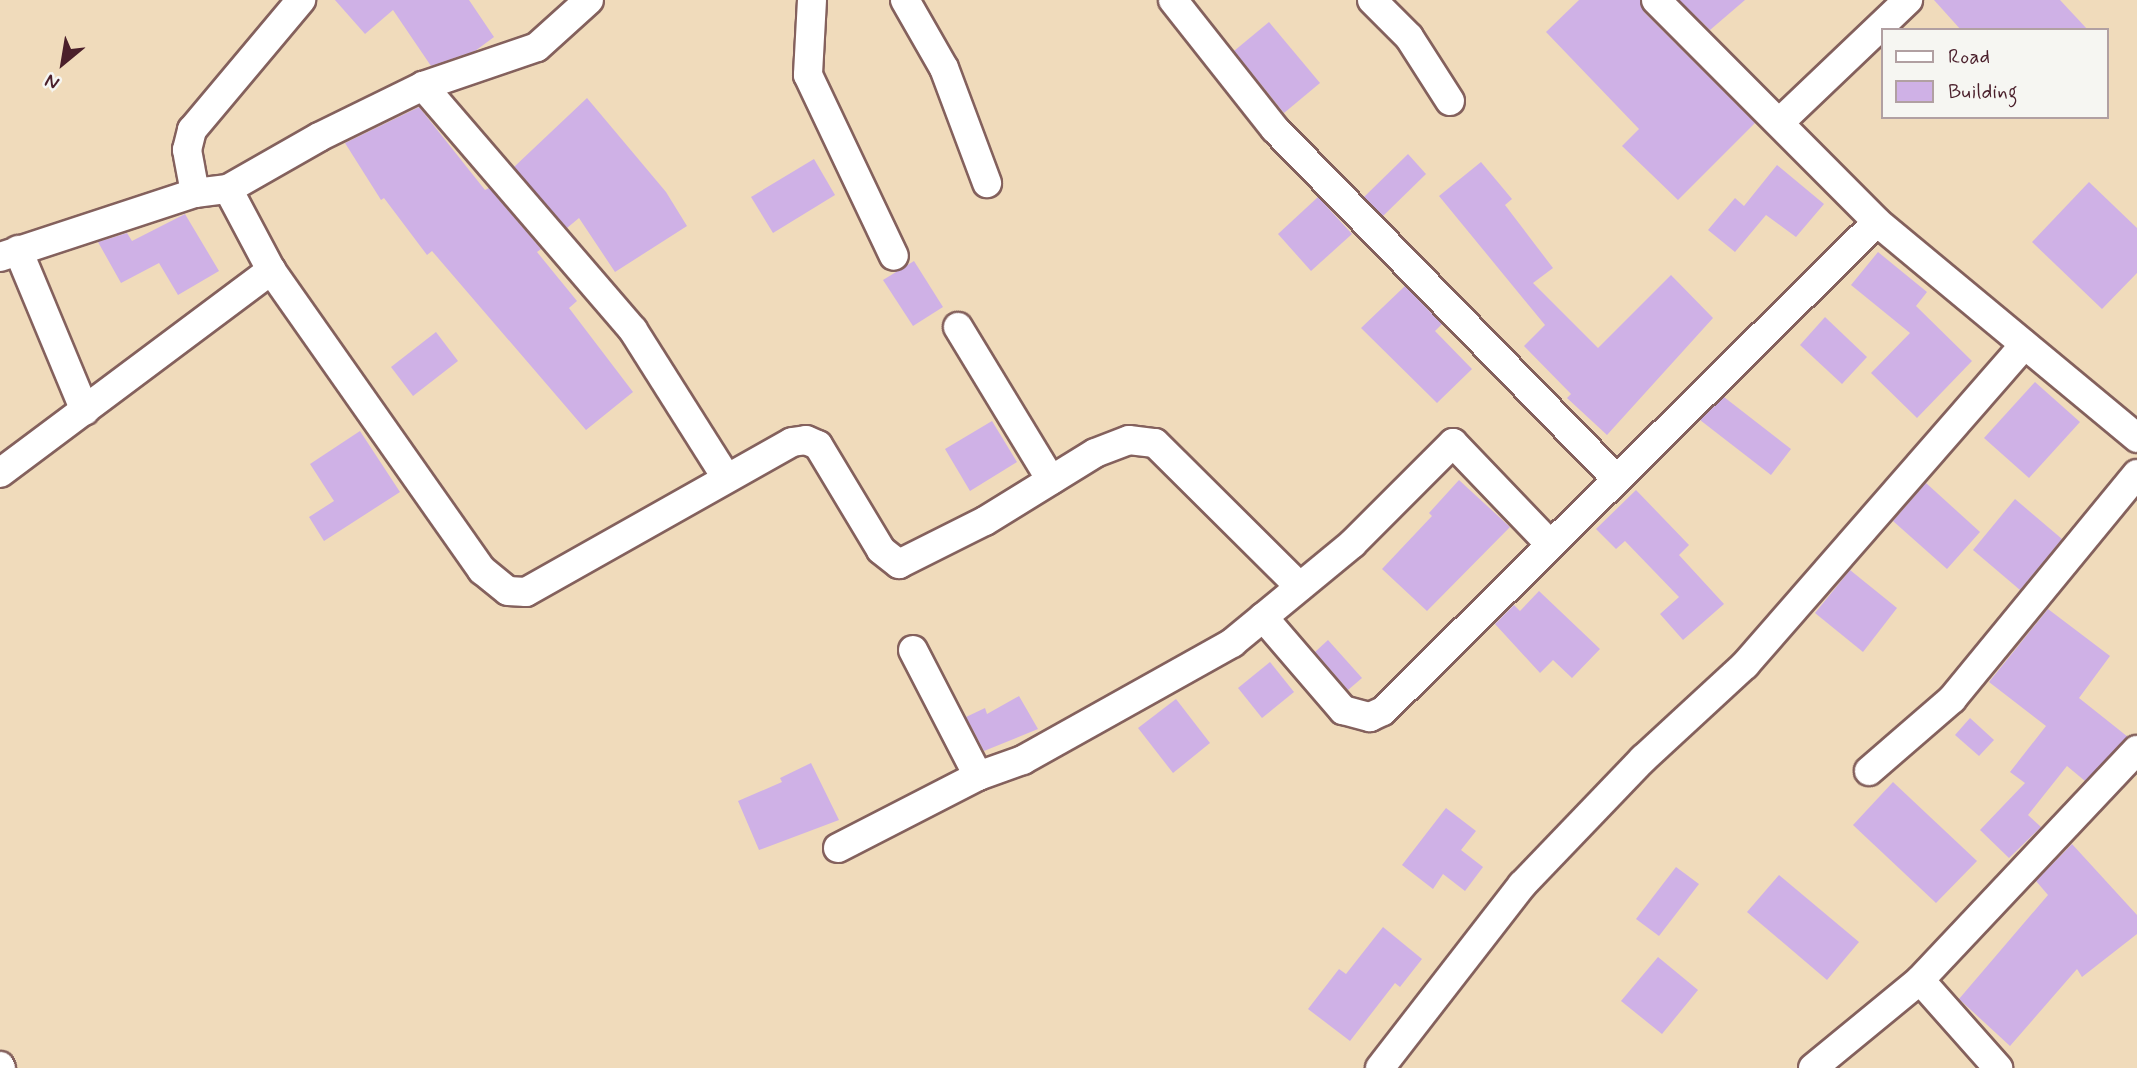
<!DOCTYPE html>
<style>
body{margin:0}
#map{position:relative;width:2137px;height:1068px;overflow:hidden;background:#f0dbbb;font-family:Mynerve,sans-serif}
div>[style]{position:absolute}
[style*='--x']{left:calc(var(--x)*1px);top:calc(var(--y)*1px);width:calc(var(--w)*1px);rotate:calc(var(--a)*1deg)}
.building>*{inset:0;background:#cfb1e6}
.roads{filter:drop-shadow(2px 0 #84615d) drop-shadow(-2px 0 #84615d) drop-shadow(0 2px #84615d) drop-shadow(0 -2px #84615d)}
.minor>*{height:28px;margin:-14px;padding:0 14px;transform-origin:14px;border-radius:14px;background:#fff}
span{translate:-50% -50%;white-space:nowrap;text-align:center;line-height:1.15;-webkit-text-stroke:7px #f6f6f2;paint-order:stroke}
.legend{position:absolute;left:1881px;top:28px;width:228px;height:91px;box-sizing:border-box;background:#f6f6f2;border:2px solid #b1a0a2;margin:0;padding:9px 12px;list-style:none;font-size:21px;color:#4a1f2b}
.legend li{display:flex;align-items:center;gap:14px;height:35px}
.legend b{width:35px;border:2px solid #b1a0a2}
.north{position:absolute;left:28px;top:28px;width:70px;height:70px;-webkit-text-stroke:5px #f6f6f2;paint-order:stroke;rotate:210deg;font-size:19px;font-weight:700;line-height:28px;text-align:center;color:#4a1f2b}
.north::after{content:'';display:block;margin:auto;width:24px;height:32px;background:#4a1f2b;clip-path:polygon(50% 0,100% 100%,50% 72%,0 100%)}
</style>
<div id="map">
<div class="building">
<i style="clip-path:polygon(335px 0,469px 0,494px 37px,475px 51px,431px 66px,393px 10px,365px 34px)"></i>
<i style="clip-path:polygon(1579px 0,1640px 0,1644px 12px,1755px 123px,1678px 200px,1622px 146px,1639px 129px,1546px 32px)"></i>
<i style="clip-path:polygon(1679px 0,1745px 0,1710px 30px)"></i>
<i style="clip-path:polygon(1934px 0,2060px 0,2088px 30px,1961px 30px)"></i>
<i style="clip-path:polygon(1269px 22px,1320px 83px,1284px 113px,1234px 51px)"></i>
<i style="clip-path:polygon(587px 98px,666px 192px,687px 226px,615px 272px,579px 218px,567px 228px,514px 167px)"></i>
<i style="clip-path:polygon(419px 107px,485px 190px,489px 188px,541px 249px,537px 252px,577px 301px,569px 308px,633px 392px,586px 430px,432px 251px,427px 255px,384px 198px,381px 200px,345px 143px)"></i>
<i style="clip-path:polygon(1408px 154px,1426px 174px,1383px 216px,1364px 197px)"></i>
<i style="clip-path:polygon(814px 159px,835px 195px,773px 233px,751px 197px)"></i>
<i style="clip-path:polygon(1481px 162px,1512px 199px,1505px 205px,1553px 268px,1533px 283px,1598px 348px,1671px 275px,1713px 318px,1607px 435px,1567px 398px,1571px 394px,1524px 346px,1545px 325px,1439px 196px)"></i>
<i style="clip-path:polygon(1777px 165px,1824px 204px,1796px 237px,1766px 215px,1735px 252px,1708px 230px,1735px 198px,1744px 206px)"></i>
<i style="clip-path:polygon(2089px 182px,2137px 228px,2137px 273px,2102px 309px,2032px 242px)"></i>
<i style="clip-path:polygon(1318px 197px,1352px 234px,1311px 271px,1278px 234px)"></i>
<i style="clip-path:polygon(185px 214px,219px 271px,178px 295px,159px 263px,121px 283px,98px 242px,127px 233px,132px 241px)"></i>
<i style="clip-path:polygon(1878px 252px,1927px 292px,1916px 306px,1972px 361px,1917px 418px,1871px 373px,1910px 333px,1851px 285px)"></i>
<i style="clip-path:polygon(914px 261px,943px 307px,913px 326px,883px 280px)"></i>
<i style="clip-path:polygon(1405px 286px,1442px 324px,1435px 331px,1472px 369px,1437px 403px,1361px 328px)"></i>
<i style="clip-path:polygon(1825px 317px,1867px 357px,1842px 384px,1800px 345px)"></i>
<i style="clip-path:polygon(436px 332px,458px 361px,413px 396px,391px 367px)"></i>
<i style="clip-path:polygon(2035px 382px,2080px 422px,2029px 478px,1984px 438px)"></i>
<i style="clip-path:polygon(1724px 397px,1791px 449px,1771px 475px,1700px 420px)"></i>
<i style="clip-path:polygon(992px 421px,1017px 462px,970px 491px,945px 449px)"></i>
<i style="clip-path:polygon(360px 431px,400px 492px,324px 541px,309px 517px,334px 501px,310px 464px)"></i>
<i style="clip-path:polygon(1459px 480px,1510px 527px,1427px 611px,1382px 569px,1432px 516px,1429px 513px)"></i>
<i style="clip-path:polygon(1926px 483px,1980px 532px,1947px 569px,1893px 521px)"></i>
<i style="clip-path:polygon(1636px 490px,1689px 545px,1679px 555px,1724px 604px,1683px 640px,1660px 614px,1679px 597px,1625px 541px,1616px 549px,1596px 529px)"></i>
<i style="clip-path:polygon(2015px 499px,2062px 539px,2020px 590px,1973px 550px)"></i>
<i style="clip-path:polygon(1850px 570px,1897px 608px,1863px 652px,1815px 613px)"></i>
<i style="clip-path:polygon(1539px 591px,1600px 649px,1572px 678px,1553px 660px,1540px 673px,1495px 624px,1514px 605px,1520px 611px)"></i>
<i style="clip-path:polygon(2048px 609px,2110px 656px,2079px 698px,2128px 737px,2085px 781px,2067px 766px,2028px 815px,2041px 827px,2009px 858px,1980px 830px,2025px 783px,2010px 772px,2046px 726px,1989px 682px)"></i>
<i style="clip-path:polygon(1328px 640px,1362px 678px,1348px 690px,1315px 652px)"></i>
<i style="clip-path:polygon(1270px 662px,1294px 692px,1262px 718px,1238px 688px)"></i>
<i style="clip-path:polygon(1019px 696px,1038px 729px,984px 751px,966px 717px,985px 708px,987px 714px)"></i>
<i style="clip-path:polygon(1176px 699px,1210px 743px,1173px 773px,1138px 728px)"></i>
<i style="clip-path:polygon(1970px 718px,1994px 740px,1979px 756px,1955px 735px)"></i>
<i style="clip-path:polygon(811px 763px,839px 820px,759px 850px,738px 801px,782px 782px,780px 778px)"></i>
<i style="clip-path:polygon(1893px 782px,1977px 861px,1936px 903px,1853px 825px)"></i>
<i style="clip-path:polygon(1446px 808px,1476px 831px,1461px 850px,1483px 867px,1465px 891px,1443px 874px,1433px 889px,1402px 865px)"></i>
<i style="clip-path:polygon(2072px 844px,2137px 915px,2137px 934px,2082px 977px,2077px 969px,2010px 1046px,1959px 999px,2048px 895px,2036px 881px)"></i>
<i style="clip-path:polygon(1676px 867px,1699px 884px,1659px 936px,1636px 919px)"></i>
<i style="clip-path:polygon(1779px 875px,1859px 942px,1827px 980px,1747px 912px)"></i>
<i style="clip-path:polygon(1383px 927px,1422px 959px,1400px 987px,1395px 983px,1350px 1041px,1308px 1009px,1339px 969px,1346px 974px)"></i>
<i style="clip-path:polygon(1658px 957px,1698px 990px,1662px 1034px,1621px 1001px)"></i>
</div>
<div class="roads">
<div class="minor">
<i style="--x:812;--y:0;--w:75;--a:93.1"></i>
<i style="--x:808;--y:75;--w:200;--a:64.6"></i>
<i style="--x:905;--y:0;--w:78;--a:60.2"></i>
<i style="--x:944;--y:68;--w:123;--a:69.5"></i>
<i style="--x:1173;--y:0;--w:164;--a:51.7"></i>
<i style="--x:1275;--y:129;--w:489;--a:45.7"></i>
<i style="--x:1372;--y:0;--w:52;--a:45"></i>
<i style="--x:1409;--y:37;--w:76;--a:57.4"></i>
<i style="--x:1656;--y:0;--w:313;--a:45.1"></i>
<i style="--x:1877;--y:222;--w:338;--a:39.7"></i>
<i style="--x:423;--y:86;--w:322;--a:49.3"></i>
<i style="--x:633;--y:330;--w:174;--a:57.7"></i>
<i style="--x:1780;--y:122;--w:177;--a:-43.6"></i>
<i style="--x:228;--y:189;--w:92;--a:62"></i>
<i style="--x:271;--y:270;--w:367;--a:54.9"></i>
<i style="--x:482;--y:570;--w:33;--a:39"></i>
<i style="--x:508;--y:591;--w:18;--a:3"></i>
<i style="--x:526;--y:592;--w:305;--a:-29.4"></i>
<i style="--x:792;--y:442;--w:14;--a:-8"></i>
<i style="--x:806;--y:440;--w:13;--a:23"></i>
<i style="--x:818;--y:445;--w:122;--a:59"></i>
<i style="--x:881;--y:550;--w:23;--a:38"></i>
<i style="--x:899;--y:564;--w:96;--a:-26.6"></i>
<i style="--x:985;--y:521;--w:129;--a:-31.7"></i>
<i style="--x:1095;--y:453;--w:36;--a:-21"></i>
<i style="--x:1129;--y:440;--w:26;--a:7"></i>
<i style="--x:1155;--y:443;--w:204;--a:44.8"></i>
<i style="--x:195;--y:193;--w:44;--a:-100.5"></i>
<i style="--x:187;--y:150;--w:21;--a:-76"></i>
<i style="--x:192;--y:130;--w:170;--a:-50"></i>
<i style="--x:18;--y:250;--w:174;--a:67.4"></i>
<i style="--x:0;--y:257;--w:205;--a:-18.2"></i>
<i style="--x:195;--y:193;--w:33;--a:-7"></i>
<i style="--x:228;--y:189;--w:105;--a:-29.7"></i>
<i style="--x:319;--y:137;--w:116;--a:-26.1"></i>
<i style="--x:423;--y:86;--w:120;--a:-18.9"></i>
<i style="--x:537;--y:47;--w:70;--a:-42.1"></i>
<i style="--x:958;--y:327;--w:179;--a:58.7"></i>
<i style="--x:0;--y:473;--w:339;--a:-36.8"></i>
<i style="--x:1263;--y:617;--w:123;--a:49.3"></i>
<i style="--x:1343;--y:710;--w:28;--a:15"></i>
<i style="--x:1370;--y:717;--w:14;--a:-25"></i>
<i style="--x:1383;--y:711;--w:695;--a:-44.71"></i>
<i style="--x:913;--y:650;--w:142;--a:62.7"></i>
<i style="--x:1869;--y:771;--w:110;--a:-40.9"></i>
<i style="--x:1952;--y:699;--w:291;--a:-50.6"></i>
<i style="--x:838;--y:848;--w:157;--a:-27.2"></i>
<i style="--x:978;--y:776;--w:48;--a:-19.6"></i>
<i style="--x:1023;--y:760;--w:240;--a:-29.2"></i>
<i style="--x:1232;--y:643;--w:156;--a:-39.5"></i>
<i style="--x:1352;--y:544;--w:143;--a:-45"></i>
<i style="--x:1453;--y:443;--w:139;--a:46.2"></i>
<i style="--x:1920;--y:980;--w:118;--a:48.4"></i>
<i style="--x:0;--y:1066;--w:2;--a:63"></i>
<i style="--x:1380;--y:1068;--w:232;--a:-52.2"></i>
<i style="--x:1522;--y:885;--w:175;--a:-46.2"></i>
<i style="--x:1643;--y:759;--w:139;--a:-42.7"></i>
<i style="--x:1745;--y:665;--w:425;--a:-48.9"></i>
<i style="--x:1813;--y:1068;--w:139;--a:-39.4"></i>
<i style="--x:1920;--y:980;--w:316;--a:-46.7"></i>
</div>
</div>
<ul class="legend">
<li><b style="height:9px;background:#fff"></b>Road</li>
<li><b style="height:19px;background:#cfb1e6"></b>Building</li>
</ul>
<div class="north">N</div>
</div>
